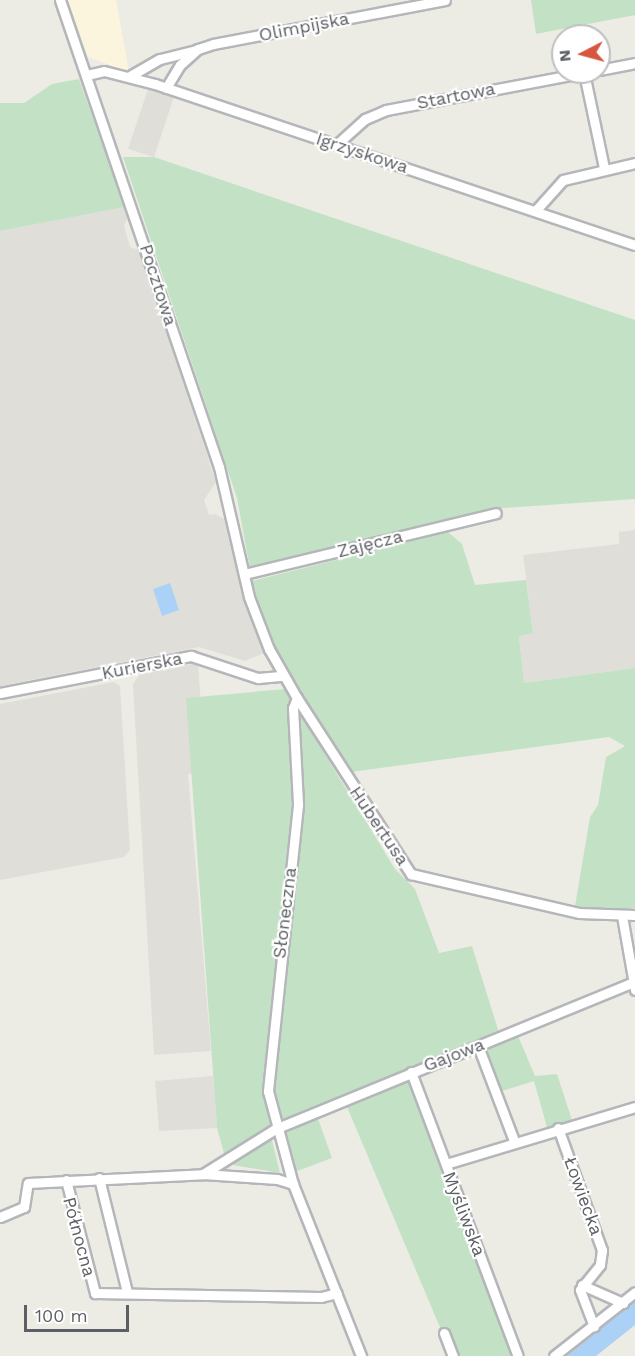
<!DOCTYPE html>
<meta charset="utf-8">
<style>
body{margin:0}
#map{position:relative;width:635px;height:1356px;overflow:hidden;background:#edece4;font-family:"Work Sans",sans-serif}
div>[style]{position:absolute}
[style*='--x']{left:calc(var(--x)*1px);top:calc(var(--y)*1px);width:calc(var(--w)*1px);rotate:calc(var(--a)*1deg)}
.commercial>*{inset:0;background:#faf5dc}
.industrial>*{inset:0;background:#dfded9}
.green>*{inset:0;background:#c3e2c5}
.water>*{inset:0;background:#acd1f6}
.roads{filter:drop-shadow(2px 0 #b5b6ba) drop-shadow(-2px 0 #b5b6ba) drop-shadow(0 2px #b5b6ba) drop-shadow(0 -2px #b5b6ba)}
.minor>*{height:9px;margin:-4.5px;padding:0 4.5px;transform-origin:4.5px;border-radius:4.5px;background:#fff}
span{translate:-50% -50%;white-space:nowrap;text-align:center;line-height:1.15;-webkit-text-stroke:4.5px #fff;paint-order:stroke}
.street-label{font-size:18px;color:#5c5f63}
.north{position:absolute;left:551px;top:24px;width:60px;height:60px;box-sizing:border-box;background:#fff;border:2px solid #bebfc1;border-radius:50%;rotate:264deg;font-size:16px;font-weight:700;line-height:24px;text-align:center;color:#5c5f63}
.north::after{content:'';display:block;margin:auto;width:21px;height:27px;background:#d75641;clip-path:polygon(50% 0,100% 100%,50% 72%,0 100%)}
.scale{position:absolute;left:24px;top:1305px;width:105px;height:27px;box-sizing:border-box;border:3px solid #5c5f63;border-top:0;padding-left:8px;font-size:18px;line-height:21px;white-space:nowrap;color:#5c5f63;-webkit-text-stroke:4px #fff;paint-order:stroke}
</style>
<div id="map">
<div class="commercial">
<i style="clip-path:polygon(68px 0,116px 0,129px 72px,88px 57px)"></i>
</div>
<div class="industrial">
<i style="clip-path:polygon(148px 89px,174px 97px,154px 157px,128px 149px)"></i>
<i style="clip-path:polygon(125px 207px,128px 217px,124px 226px,130px 247px,139px 250px,216px 482px,204px 500px,209px 515px,215px 514px,226px 520px,244px 601px,264px 653px,245px 661px,199px 647px,0 686px,0 231px)"></i>
<i style="clip-path:polygon(635px 530px,635px 668px,524px 683px,519px 635px,533px 632px,523px 555px,619px 544px,619px 532px)"></i>
<i style="clip-path:polygon(198px 663px,206px 773px,188px 774px,211px 1051px,154px 1055px,133px 684px,140px 674px)"></i>
<i style="clip-path:polygon(114px 682px,120px 686px,130px 850px,124px 857px,0 880px,0 704px)"></i>
<i style="clip-path:polygon(213px 1076px,217px 1128px,159px 1131px,155px 1081px)"></i>
</div>
<div class="green">
<i style="clip-path:polygon(531px 0,635px 0,635px 15px,536px 34px)"></i>
<i style="clip-path:polygon(79px 79px,125px 207px,0 231px,0 103px,24px 103px,52px 84px)"></i>
<i style="clip-path:polygon(123px 157px,154px 157px,635px 320px,635px 499px,490px 509px,250px 569px,237px 498px)"></i>
<i style="clip-path:polygon(448px 532px,462px 544px,475px 585px,526px 580px,533px 633px,519px 636px,524px 683px,635px 668px,635px 908px,574px 912px,590px 817px,598px 805px,606px 757px,625px 746px,609px 737px,351px 772px,289px 675px,264px 624px,252px 581px)"></i>
<i style="clip-path:polygon(285px 689px,395px 869px,415px 889px,439px 953px,472px 946px,500px 1036px,516px 1031px,535px 1076px,557px 1074px,573px 1123px,548px 1131px,534px 1081px,496px 1093px,478px 1046px,409px 1070px,512px 1356px,452px 1356px,342px 1095px,269px 1128px,280px 1173px,227px 1164px,217px 1128px,186px 698px)"></i>
<i style="clip-path:polygon(317px 1116px,332px 1158px,292px 1173px,281px 1130px)"></i>
</div>
<div class="water">
<i style="clip-path:polygon(170px 583px,179px 610px,162px 616px,153px 589px)"></i>
<i style="clip-path:polygon(635px 1301px,635px 1325px,596px 1356px,567px 1356px)"></i>
</div>
<div class="roads">
<div class="minor">
<i style="--x:60;--y:0;--w:493;--a:71.2"></i>
<i style="--x:219;--y:467;--w:133;--a:77"></i>
<i style="--x:249;--y:597;--w:56;--a:69"></i>
<i style="--x:269;--y:649;--w:56;--a:60.3"></i>
<i style="--x:297;--y:698;--w:210;--a:57.1"></i>
<i style="--x:411;--y:874;--w:172;--a:13.1"></i>
<i style="--x:579;--y:913;--w:56;--a:2"></i>
<i style="--x:599;--y:70;--w:37;--a:-11"></i>
<i style="--x:584;--y:73;--w:97;--a:78.1"></i>
<i style="--x:87;--y:75;--w:17;--a:-13"></i>
<i style="--x:104;--y:71;--w:53;--a:14.3"></i>
<i style="--x:155;--y:84;--w:506;--a:18.54"></i>
<i style="--x:130;--y:76;--w:34;--a:-30"></i>
<i style="--x:160;--y:59;--w:37;--a:-14"></i>
<i style="--x:166;--y:88;--w:27;--a:-59"></i>
<i style="--x:180;--y:65;--w:24;--a:-42"></i>
<i style="--x:198;--y:49;--w:16;--a:-18"></i>
<i style="--x:213;--y:44;--w:236;--a:-10.7"></i>
<i style="--x:336;--y:145;--w:39;--a:-42"></i>
<i style="--x:365;--y:119;--w:23;--a:-23"></i>
<i style="--x:386;--y:110;--w:205;--a:-10.7"></i>
<i style="--x:536;--y:210;--w:40;--a:-48"></i>
<i style="--x:563;--y:180;--w:74;--a:-13.3"></i>
<i style="--x:244;--y:574;--w:259;--a:-13.6"></i>
<i style="--x:0;--y:693;--w:195;--a:-11"></i>
<i style="--x:191;--y:656;--w:71;--a:18.2"></i>
<i style="--x:258;--y:678;--w:25;--a:-5"></i>
<i style="--x:297;--y:698;--w:11;--a:112"></i>
<i style="--x:293;--y:708;--w:97;--a:87"></i>
<i style="--x:298;--y:805;--w:288;--a:96"></i>
<i style="--x:268;--y:1091;--w:96;--a:75"></i>
<i style="--x:293;--y:1184;--w:185;--a:68.4"></i>
<i style="--x:622;--y:916;--w:75;--a:80"></i>
<i style="--x:478;--y:1046;--w:102;--a:69.2"></i>
<i style="--x:411;--y:1072;--w:303;--a:69.4"></i>
<i style="--x:558;--y:1128;--w:130;--a:70.2"></i>
<i style="--x:602;--y:1250;--w:15;--a:98"></i>
<i style="--x:600;--y:1265;--w:32;--a:129"></i>
<i style="--x:580;--y:1290;--w:39;--a:69"></i>
<i style="--x:446;--y:1164;--w:197;--a:-16.8"></i>
<i style="--x:203;--y:1174;--w:74;--a:3.9"></i>
<i style="--x:277;--y:1179;--w:17;--a:17"></i>
<i style="--x:99;--y:1178;--w:117;--a:76.2"></i>
<i style="--x:66;--y:1180;--w:117;--a:75.6"></i>
<i style="--x:95;--y:1293;--w:226;--a:1"></i>
<i style="--x:321;--y:1297;--w:16;--a:-14"></i>
<i style="--x:0;--y:1217;--w:26;--a:-23"></i>
<i style="--x:24;--y:1207;--w:24;--a:-81"></i>
<i style="--x:28;--y:1183;--w:175;--a:-2.9"></i>
<i style="--x:203;--y:1174;--w:85;--a:-32"></i>
<i style="--x:275;--y:1129;--w:388;--a:-22.3"></i>
<i style="--x:582;--y:1285;--w:45;--a:23.7"></i>
<i style="--x:444;--y:1333;--w:25;--a:69"></i>
<i style="--x:554;--y:1356;--w:103;--a:-38.3"></i>
</div>
</div>
<div class="street-label">
<span style="left:304px;top:27px;rotate:-11deg">Olimpijska</span>
<span style="left:456px;top:96px;rotate:-11deg">Startowa</span>
<span style="left:362px;top:153px;rotate:18deg">Igrzyskowa</span>
<span style="left:158px;top:285px;rotate:72deg">Pocztowa</span>
<span style="left:370px;top:544px;rotate:-14deg">Zajęcza</span>
<span style="left:142px;top:666px;rotate:-11deg">Kurierska</span>
<span style="left:379px;top:826px;rotate:56deg">Hubertusa</span>
<span style="left:285px;top:913px;rotate:-83deg">Słoneczna</span>
<span style="left:454px;top:1055px;rotate:-21deg">Gajowa</span>
<span style="left:583px;top:1196px;rotate:70deg">Łowiecka</span>
<span style="left:464px;top:1214px;rotate:69deg">Myśliwska</span>
<span style="left:79px;top:1237px;rotate:75deg">Północna</span>
</div>
<div class="north">N</div>
<div class="scale">100 m</div>
</div>
